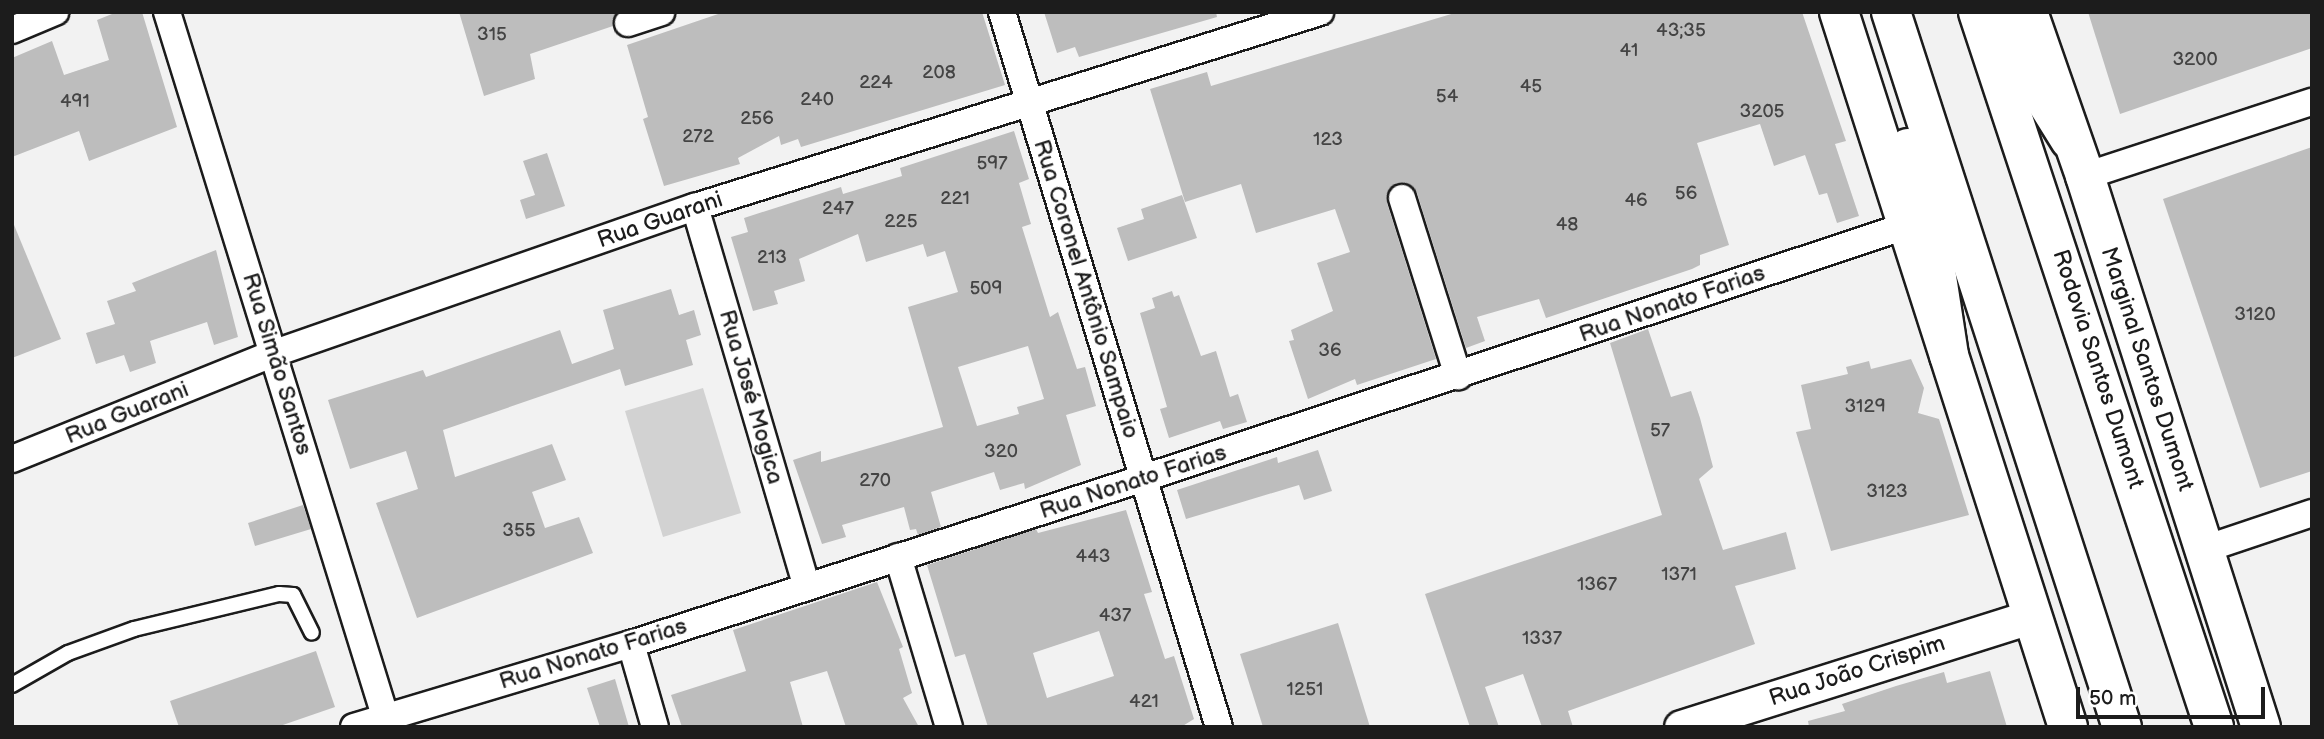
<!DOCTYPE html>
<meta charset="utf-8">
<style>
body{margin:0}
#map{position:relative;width:2324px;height:739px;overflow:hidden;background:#f2f2f2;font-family:"Balsamiq Sans",sans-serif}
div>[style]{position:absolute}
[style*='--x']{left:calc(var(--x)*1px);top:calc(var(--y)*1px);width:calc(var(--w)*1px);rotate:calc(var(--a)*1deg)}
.green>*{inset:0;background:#d2d2d2}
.building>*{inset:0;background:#bdbdbd}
.roads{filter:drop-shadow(2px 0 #1c1c1c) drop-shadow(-2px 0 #1c1c1c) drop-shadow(0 2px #1c1c1c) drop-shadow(0 -2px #1c1c1c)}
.service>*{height:14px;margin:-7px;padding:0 7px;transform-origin:7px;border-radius:7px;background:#fff}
.minor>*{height:26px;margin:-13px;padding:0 13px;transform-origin:13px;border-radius:13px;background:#fff}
.tertiary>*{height:33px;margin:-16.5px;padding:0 16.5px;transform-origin:16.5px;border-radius:16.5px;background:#fff}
.secondary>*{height:38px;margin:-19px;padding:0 19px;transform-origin:19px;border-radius:19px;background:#fff}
.trunk>*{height:38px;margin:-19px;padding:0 19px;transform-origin:19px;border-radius:19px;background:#fff}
span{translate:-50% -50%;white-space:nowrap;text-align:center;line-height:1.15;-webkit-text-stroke:5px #fff;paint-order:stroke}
.number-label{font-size:19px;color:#444}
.number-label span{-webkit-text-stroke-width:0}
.street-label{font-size:23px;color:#1c1c1c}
.frame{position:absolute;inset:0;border:14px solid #1c1c1c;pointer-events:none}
.scale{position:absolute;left:2076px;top:687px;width:189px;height:32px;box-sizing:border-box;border:4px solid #1c1c1c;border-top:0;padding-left:9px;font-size:21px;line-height:24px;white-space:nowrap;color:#1c1c1c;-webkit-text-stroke:5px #fff;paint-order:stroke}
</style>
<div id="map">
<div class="green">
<i style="clip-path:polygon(703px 388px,741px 513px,663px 537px,625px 411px)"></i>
</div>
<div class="building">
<i style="clip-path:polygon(117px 12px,142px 12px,177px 127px,89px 161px,79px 131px,12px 157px,12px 58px,52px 41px,64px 75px,109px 60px,97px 20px)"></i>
<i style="clip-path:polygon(459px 12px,617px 12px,613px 26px,530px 54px,535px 79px,484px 96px)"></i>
<i style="clip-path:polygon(724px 12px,982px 12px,1005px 85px,801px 147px,798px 139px,781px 145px,779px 136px,738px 158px,740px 164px,664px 186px,643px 119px,648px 117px,627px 45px)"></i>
<i style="clip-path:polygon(1044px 12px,1216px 12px,1217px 17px,1079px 57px,1075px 47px,1057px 53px)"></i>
<i style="clip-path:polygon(1458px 12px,1802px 12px,1846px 141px,1835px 144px,1859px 216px,1837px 223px,1827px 193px,1819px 195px,1805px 155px,1774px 166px,1760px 124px,1697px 143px,1729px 245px,1700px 255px,1700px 265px,1692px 269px,1546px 318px,1539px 299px,1477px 317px,1485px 341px,1466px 348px,1417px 193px,1406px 183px,1397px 183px,1387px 194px,1387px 203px,1436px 359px,1357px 385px,1355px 379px,1308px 399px,1289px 341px,1294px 340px,1291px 330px,1333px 311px,1317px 263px,1350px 252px,1335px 209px,1256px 233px,1241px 184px,1185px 202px,1150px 89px,1207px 72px,1211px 86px)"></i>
<i style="clip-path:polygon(2088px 12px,2312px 12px,2312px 48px,2120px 114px)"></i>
<i style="clip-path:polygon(evenodd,1014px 131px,1029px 179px,1019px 183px,1031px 224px,1022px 227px,1050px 317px,1058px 312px,1077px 369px,1085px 367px,1096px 406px,1066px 415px,1081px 465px,1025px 489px,1024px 483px,1000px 490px,994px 472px,931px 492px,941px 527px,918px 535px,916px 529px,910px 530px,904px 507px,842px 525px,846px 537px,822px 544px,793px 460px,821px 451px,821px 462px,943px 427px,908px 307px,958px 292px,945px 251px,927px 257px,923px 244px,866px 262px,858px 234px,799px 259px,805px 281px,774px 291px,778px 304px,753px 311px,731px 237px,748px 232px,744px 218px,841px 187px,843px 194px,902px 176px,900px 168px,1014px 131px,1028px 346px,1044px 399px,1017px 407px,1019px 414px,977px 426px,958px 367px,1028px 346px)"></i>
<i style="clip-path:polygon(2312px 147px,2312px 471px,2260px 488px,2163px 199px)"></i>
<i style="clip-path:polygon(547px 153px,565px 206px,526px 219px,520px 200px,535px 195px,523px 161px)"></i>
<i style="clip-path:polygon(1182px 195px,1197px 238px,1128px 261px,1117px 228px,1144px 219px,1141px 209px)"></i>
<i style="clip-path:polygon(12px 220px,61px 339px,12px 358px)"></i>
<i style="clip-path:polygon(216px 250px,238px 337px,214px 345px,207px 322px,150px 341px,156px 363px,130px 372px,124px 355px,96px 364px,86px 333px,115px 324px,107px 301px,136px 291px,132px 283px)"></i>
<i style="clip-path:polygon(671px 289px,679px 315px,694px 310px,701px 335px,686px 340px,693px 365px,625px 386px,620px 369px,443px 430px,455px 477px,552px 444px,566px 480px,532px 492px,545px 528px,579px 517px,593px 553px,417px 618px,376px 503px,418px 489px,406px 451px,350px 469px,328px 400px,423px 370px,426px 377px,560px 330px,572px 364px,614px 349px,603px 310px)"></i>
<i style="clip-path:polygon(1172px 291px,1174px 297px,1179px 295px,1201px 356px,1216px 351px,1230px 397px,1238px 394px,1247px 422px,1223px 429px,1220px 421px,1169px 438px,1160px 409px,1167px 407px,1140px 313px,1155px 308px,1152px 298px)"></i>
<i style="clip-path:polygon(1648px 329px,1671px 397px,1691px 391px,1700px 418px,1713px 467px,1699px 479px,1723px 550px,1786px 532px,1796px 569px,1735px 586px,1755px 644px,1568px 711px,1573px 727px,1542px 727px,1523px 674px,1485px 687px,1499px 727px,1470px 727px,1425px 594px,1662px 515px,1610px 343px)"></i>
<i style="clip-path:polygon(1911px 359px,1924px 388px,1918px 413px,1939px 419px,1969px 515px,1831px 551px,1796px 432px,1811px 429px,1801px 385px,1848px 374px,1846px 367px,1869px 361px,1871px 369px)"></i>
<i style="clip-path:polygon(1318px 450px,1332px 491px,1304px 500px,1299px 485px,1186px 519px,1177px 490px,1277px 457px,1278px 463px)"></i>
<i style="clip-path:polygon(303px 505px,311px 529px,255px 546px,248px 523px)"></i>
<i style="clip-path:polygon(evenodd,1126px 510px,1152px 592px,1144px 594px,1165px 659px,1174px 656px,1194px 719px,1181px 727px,988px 727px,965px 654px,955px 657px,927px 565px,1036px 529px,1038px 533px,1126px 510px,1099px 631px,1114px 676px,1047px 698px,1033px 653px,1099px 631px)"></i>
<i style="clip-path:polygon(877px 582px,903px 647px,899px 649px,912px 693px,903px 698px,919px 727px,846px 727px,827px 671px,790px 682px,803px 727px,682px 727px,671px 695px,746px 671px,733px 630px)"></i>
<i style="clip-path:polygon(1338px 623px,1370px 727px,1263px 727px,1240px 654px)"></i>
<i style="clip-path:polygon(316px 651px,335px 707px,277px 727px,179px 727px,170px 701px)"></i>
<i style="clip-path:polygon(1990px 671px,2007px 727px,1809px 727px,1808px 721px,1845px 711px,1842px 704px,1896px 686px,1944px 672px,1947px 683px)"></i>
<i style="clip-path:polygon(615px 679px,629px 727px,600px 727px,587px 688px)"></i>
</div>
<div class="roads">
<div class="service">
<i style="--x:12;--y:685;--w:64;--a:-29.7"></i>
<i style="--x:68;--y:653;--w:70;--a:-20"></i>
<i style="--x:134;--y:629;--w:149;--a:-13.6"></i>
<i style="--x:279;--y:594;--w:14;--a:4"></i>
<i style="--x:293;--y:595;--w:42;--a:63.4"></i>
</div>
<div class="minor">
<i style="--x:167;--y:12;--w:737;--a:72.79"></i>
<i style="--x:1002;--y:12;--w:747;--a:73.12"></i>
<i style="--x:628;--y:23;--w:35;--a:-18"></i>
<i style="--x:12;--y:30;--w:47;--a:-22.7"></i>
<i style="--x:2085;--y:176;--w:239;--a:-18.1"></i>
<i style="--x:1402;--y:198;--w:187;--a:72.5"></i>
<i style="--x:695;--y:207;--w:396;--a:73.6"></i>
<i style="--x:12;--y:459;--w:284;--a:-22"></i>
<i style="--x:275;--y:353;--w:445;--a:-19.2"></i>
<i style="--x:695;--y:207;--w:655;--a:-17.33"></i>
<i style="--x:2205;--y:549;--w:113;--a:-18.6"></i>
<i style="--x:898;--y:557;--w:177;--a:73.3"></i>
<i style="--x:631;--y:644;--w:86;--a:73.9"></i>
<i style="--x:354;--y:727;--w:289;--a:-16.7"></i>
<i style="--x:631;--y:644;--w:539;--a:-17.93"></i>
<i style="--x:1144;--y:478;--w:806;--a:-18.3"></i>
</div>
<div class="tertiary">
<i style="--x:1681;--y:727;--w:369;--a:-17.5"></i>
</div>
<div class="secondary">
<i style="--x:1839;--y:12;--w:751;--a:72.24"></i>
<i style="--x:2028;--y:12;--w:174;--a:70.8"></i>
<i style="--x:2085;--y:176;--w:578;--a:72.29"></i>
</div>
<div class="trunk">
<i style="--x:1891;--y:12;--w:751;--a:72.1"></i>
<i style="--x:1978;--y:12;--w:753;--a:71.73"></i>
<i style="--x:2002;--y:16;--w:57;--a:66.1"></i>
<i style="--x:2025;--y:68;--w:85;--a:58"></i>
<i style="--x:1908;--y:148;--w:73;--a:74.1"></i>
<i style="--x:1928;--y:218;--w:139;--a:81.3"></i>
</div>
</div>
<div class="number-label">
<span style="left:1681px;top:31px">43;35</span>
<span style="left:492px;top:35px">315</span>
<span style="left:1629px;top:51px">41</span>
<span style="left:2195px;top:60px">3200</span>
<span style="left:939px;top:73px">208</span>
<span style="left:876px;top:83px">224</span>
<span style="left:1531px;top:87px">45</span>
<span style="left:1447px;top:97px">54</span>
<span style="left:817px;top:100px">240</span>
<span style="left:75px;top:102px">491</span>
<span style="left:1762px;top:112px">3205</span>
<span style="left:757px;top:119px">256</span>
<span style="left:698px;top:137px">272</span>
<span style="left:1328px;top:140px">123</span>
<span style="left:992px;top:164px">597</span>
<span style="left:1686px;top:194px">56</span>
<span style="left:955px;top:199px">221</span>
<span style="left:1636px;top:201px">46</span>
<span style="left:838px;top:209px">247</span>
<span style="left:901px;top:222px">225</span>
<span style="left:1567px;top:225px">48</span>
<span style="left:772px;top:258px">213</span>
<span style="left:986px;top:289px">509</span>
<span style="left:2255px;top:315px">3120</span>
<span style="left:1330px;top:351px">36</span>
<span style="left:1865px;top:407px">3129</span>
<span style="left:1660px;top:431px">57</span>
<span style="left:1001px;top:452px">320</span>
<span style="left:875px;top:481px">270</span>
<span style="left:1887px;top:492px">3123</span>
<span style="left:519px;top:531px">355</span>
<span style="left:1093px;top:557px">443</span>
<span style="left:1679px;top:575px">1371</span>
<span style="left:1597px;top:585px">1367</span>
<span style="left:1115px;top:616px">437</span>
<span style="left:1542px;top:639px">1337</span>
<span style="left:1305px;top:690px">1251</span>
<span style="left:1144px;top:702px">421</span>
</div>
<div class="street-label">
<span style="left:660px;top:220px;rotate:-19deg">Rua Guarani</span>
<span style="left:1086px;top:289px;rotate:73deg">Rua Coronel Antônio Sampaio</span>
<span style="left:1672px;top:304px;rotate:-19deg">Rua Nonato Farias</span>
<span style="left:277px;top:364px;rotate:73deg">Rua Simão Santos</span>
<span style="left:2098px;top:369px;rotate:72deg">Rodovia Santos Dumont</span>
<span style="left:2147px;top:369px;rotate:72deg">Marginal Santos Dumont</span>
<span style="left:751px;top:397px;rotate:74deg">Rua José Mogica</span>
<span style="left:127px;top:413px;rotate:-22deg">Rua Guarani</span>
<span style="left:1133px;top:482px;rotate:-18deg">Rua Nonato Farias</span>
<span style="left:593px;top:654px;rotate:-17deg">Rua Nonato Farias</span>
<span style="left:1857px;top:671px;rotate:-18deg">Rua João Crispim</span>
</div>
<div class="frame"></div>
<div class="scale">50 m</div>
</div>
